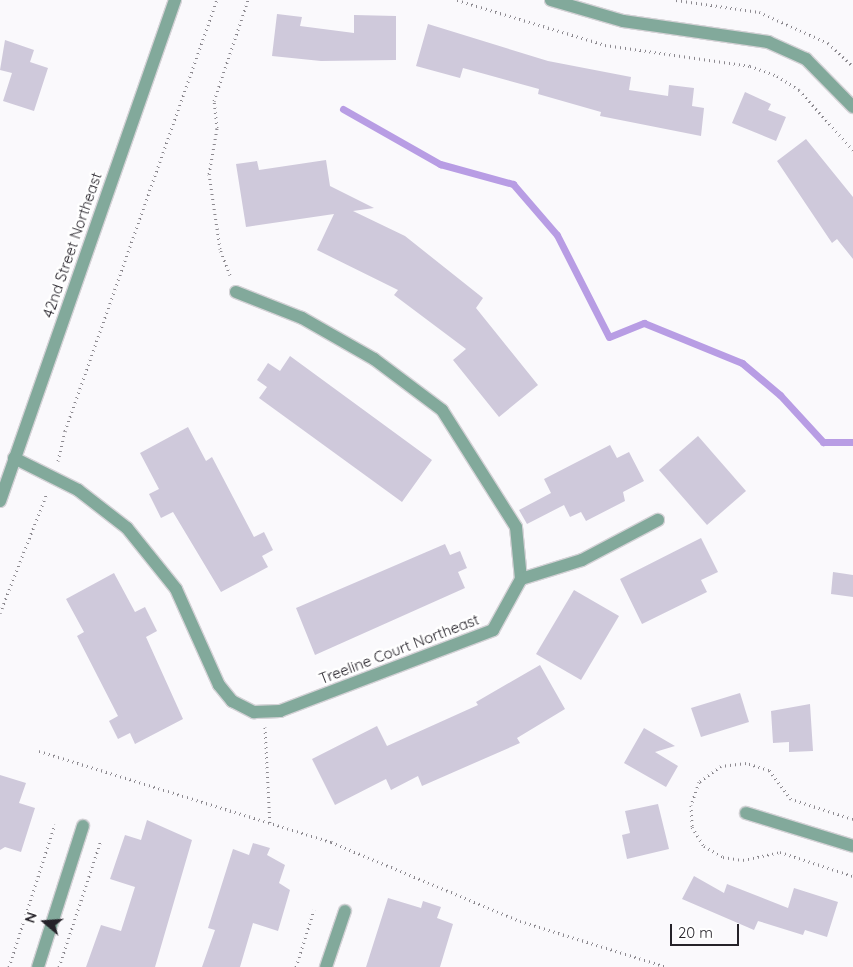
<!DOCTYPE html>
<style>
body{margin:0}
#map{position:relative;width:853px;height:967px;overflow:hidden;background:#faf9fc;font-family:Quicksand,sans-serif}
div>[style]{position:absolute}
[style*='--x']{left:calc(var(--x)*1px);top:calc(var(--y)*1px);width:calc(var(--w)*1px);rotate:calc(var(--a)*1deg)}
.stream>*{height:7px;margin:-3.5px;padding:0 3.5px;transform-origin:3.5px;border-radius:3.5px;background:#b89de4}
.building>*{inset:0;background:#cfc9db}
.path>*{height:3px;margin-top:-1.5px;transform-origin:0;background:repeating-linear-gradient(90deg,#8d8a90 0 1px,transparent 0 5px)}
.roads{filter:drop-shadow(1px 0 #d4d2d6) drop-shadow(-1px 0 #d4d2d6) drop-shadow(0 1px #d4d2d6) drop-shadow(0 -1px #d4d2d6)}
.minor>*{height:12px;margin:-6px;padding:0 6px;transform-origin:6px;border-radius:6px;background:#82a99b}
span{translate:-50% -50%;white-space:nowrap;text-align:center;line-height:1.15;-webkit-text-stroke:5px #fff;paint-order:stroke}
.street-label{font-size:15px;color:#252229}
.north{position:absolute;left:20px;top:897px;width:50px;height:50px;-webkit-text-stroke:4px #fff;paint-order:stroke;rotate:288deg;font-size:14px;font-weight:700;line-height:20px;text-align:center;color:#252229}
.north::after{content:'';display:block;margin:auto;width:18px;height:22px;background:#252229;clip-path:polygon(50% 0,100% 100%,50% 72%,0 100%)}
.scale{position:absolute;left:670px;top:924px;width:69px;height:22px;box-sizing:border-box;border:2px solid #252229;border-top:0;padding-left:6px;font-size:15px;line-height:18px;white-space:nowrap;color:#252229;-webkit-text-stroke:4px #fff;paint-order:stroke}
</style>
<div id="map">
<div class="stream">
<i style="--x:343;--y:109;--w:112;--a:29.6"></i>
<i style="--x:440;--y:164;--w:76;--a:15.3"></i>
<i style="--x:513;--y:184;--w:67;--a:49.2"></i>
<i style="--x:557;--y:235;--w:114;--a:63"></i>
<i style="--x:609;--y:337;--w:38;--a:-22"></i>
<i style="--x:644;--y:323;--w:106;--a:22.2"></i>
<i style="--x:742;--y:363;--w:50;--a:40.1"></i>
<i style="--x:780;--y:395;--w:64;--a:47.5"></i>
<i style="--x:823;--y:442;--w:30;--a:0"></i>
</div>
<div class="building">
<i style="clip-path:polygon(277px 14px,302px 17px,300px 26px,354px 33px,354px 15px,396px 16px,396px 60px,321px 61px,272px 56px)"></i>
<i style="clip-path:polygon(428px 24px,548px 61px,631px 77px,629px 90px,668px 96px,669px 85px,694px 88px,692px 106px,704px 108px,701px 136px,600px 116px,601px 112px,538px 94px,539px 89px,463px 68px,460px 78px,416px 66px)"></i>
<i style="clip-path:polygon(5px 40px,34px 50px,30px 62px,48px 68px,34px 111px,3px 101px,12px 73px,0 70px)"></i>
<i style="clip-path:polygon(745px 92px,771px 104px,768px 110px,786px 117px,776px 141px,732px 123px)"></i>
<i style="clip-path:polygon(806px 139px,853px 197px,853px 259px,837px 239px,832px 243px,777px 161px)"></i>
<i style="clip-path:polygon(326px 160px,330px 186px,374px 208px,353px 211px,405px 236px,483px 298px,476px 308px,538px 385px,499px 417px,453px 360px,466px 349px,394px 295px,398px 290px,317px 250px,334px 214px,246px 227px,236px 164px,257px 161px,259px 170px)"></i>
<i style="clip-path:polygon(290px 356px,432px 460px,402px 502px,259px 398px,267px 387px,257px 380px,268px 363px,280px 371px)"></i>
<i style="clip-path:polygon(188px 427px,206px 461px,212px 457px,254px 537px,264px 532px,273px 550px,262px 556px,268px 567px,221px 592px,173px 512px,161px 518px,149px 494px,159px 489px,140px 453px)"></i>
<i style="clip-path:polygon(698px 436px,746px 491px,707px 525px,659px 470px)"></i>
<i style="clip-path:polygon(610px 445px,617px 458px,629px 452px,644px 481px,623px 492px,625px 501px,586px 521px,581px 512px,570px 517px,564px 505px,527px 524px,519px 510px,551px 493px,544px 479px)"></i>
<i style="clip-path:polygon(701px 538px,718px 572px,701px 580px,707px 592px,642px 624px,620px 579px)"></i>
<i style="clip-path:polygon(445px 544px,450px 555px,460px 551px,467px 568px,458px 572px,465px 588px,315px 655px,296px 608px)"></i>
<i style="clip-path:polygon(833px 572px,853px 575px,853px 597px,831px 594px)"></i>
<i style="clip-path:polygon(114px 573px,135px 612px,145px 607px,157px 631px,146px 637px,183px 719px,135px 744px,130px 733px,118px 739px,109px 721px,118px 716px,77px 636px,84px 632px,66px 599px)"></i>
<i style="clip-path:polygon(574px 590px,619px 616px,581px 680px,536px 654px)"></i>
<i style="clip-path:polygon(540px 665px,565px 709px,517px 738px,520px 743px,422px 786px,418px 776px,391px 790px,386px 779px,335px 805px,312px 759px,377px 726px,387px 746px,478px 705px,476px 702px)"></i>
<i style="clip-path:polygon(740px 693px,749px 722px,701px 737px,691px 708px)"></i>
<i style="clip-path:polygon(810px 704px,813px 751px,789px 752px,789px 742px,773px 743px,771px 711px)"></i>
<i style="clip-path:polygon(644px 728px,675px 746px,655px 752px,678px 766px,666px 787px,624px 763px)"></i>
<i style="clip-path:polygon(0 775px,26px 783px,19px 803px,35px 808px,21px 852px,5px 847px,0 850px)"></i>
<i style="clip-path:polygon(658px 804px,669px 849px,627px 859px,622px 835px,630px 833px,625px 811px)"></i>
<i style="clip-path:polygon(147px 820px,192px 840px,155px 967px,86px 967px,101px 925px,121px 931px,135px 887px,110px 879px,125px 835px,141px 840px)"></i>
<i style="clip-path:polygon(253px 843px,270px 848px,267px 855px,285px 865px,279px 883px,290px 890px,278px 931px,253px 923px,240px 967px,202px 967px,215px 930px,208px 928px,233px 849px,249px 855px)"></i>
<i style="clip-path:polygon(694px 876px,724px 893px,727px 884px,788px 908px,794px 888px,838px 902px,827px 937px,805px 930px,803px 935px,758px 921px,754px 930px,682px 899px)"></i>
<i style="clip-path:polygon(388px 898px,421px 908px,423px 901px,441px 907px,437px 918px,453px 924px,440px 967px,366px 967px)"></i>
</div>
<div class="path">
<i style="--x:457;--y:0;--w:155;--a:16.9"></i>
<i style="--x:605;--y:45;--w:147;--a:8.2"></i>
<i style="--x:750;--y:66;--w:29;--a:20"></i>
<i style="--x:777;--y:76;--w:26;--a:32"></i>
<i style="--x:799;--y:90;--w:81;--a:48"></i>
<i style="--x:676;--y:0;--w:84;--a:8.2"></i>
<i style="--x:759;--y:12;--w:76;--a:24.2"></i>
<i style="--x:828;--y:43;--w:34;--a:43"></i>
<i style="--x:230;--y:275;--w:28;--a:-111"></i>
<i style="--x:220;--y:249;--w:76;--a:-98.3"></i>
<i style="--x:209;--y:174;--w:47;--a:-80.1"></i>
<i style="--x:217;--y:128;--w:27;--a:-96"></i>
<i style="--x:214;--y:101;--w:107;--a:-71.4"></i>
<i style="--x:58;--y:461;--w:31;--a:-77"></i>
<i style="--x:65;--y:431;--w:457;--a:-70.6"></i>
<i style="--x:0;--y:613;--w:129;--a:-68.6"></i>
<i style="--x:265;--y:727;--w:99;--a:87.1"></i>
<i style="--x:39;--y:751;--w:306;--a:17.3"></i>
<i style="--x:331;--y:842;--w:205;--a:22.7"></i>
<i style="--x:520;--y:921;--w:154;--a:17.4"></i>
<i style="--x:853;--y:819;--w:65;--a:-162.1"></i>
<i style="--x:791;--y:799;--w:36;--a:-127"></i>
<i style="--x:769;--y:770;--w:24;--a:-163"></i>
<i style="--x:746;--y:763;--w:25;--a:173"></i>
<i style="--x:721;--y:766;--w:27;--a:144"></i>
<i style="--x:699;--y:782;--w:24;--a:109"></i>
<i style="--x:691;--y:805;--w:22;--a:87"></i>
<i style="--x:692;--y:827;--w:22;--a:58"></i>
<i style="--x:704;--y:846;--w:22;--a:30"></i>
<i style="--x:723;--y:857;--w:20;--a:9"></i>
<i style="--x:743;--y:860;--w:38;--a:-12"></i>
<i style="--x:780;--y:852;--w:77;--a:18.2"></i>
<i style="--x:9;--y:967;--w:150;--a:-72.2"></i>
<i style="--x:59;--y:967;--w:134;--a:-71.7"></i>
<i style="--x:296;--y:967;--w:60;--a:-72.5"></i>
</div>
<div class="roads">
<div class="minor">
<i style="--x:551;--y:0;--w:75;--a:16.3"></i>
<i style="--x:623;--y:21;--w:147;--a:8.2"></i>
<i style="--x:768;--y:42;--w:42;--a:24.1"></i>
<i style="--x:806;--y:59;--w:67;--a:45.6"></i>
<i style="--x:14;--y:458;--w:72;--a:26.6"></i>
<i style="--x:78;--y:490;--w:62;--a:37.8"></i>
<i style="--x:127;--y:528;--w:78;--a:51.2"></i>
<i style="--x:176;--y:589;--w:105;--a:65.9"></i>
<i style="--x:219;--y:685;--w:21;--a:51"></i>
<i style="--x:232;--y:701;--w:25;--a:27"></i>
<i style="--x:254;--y:712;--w:26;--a:-2"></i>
<i style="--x:280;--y:711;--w:228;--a:-20.8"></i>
<i style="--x:493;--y:630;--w:58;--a:-61.2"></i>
<i style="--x:521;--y:579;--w:52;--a:-95.5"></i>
<i style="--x:516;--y:527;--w:138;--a:-122.3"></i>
<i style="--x:442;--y:410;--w:85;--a:-143.1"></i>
<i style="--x:374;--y:359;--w:83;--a:-150.3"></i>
<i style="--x:302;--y:318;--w:71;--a:-158.5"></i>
<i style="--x:0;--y:501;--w:531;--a:-70.75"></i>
<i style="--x:521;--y:579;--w:64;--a:-17.3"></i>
<i style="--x:582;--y:560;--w:86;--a:-27.8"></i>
<i style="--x:746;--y:813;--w:112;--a:17.1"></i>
<i style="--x:38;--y:967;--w:148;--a:-72.3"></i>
<i style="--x:326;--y:967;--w:59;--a:-71.3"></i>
</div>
</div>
<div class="street-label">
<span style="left:72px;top:245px;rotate:-71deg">42nd Street Northeast</span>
<span style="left:399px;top:649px;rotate:-21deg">Treeline Court Northeast</span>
</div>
<div class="north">N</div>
<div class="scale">20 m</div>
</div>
